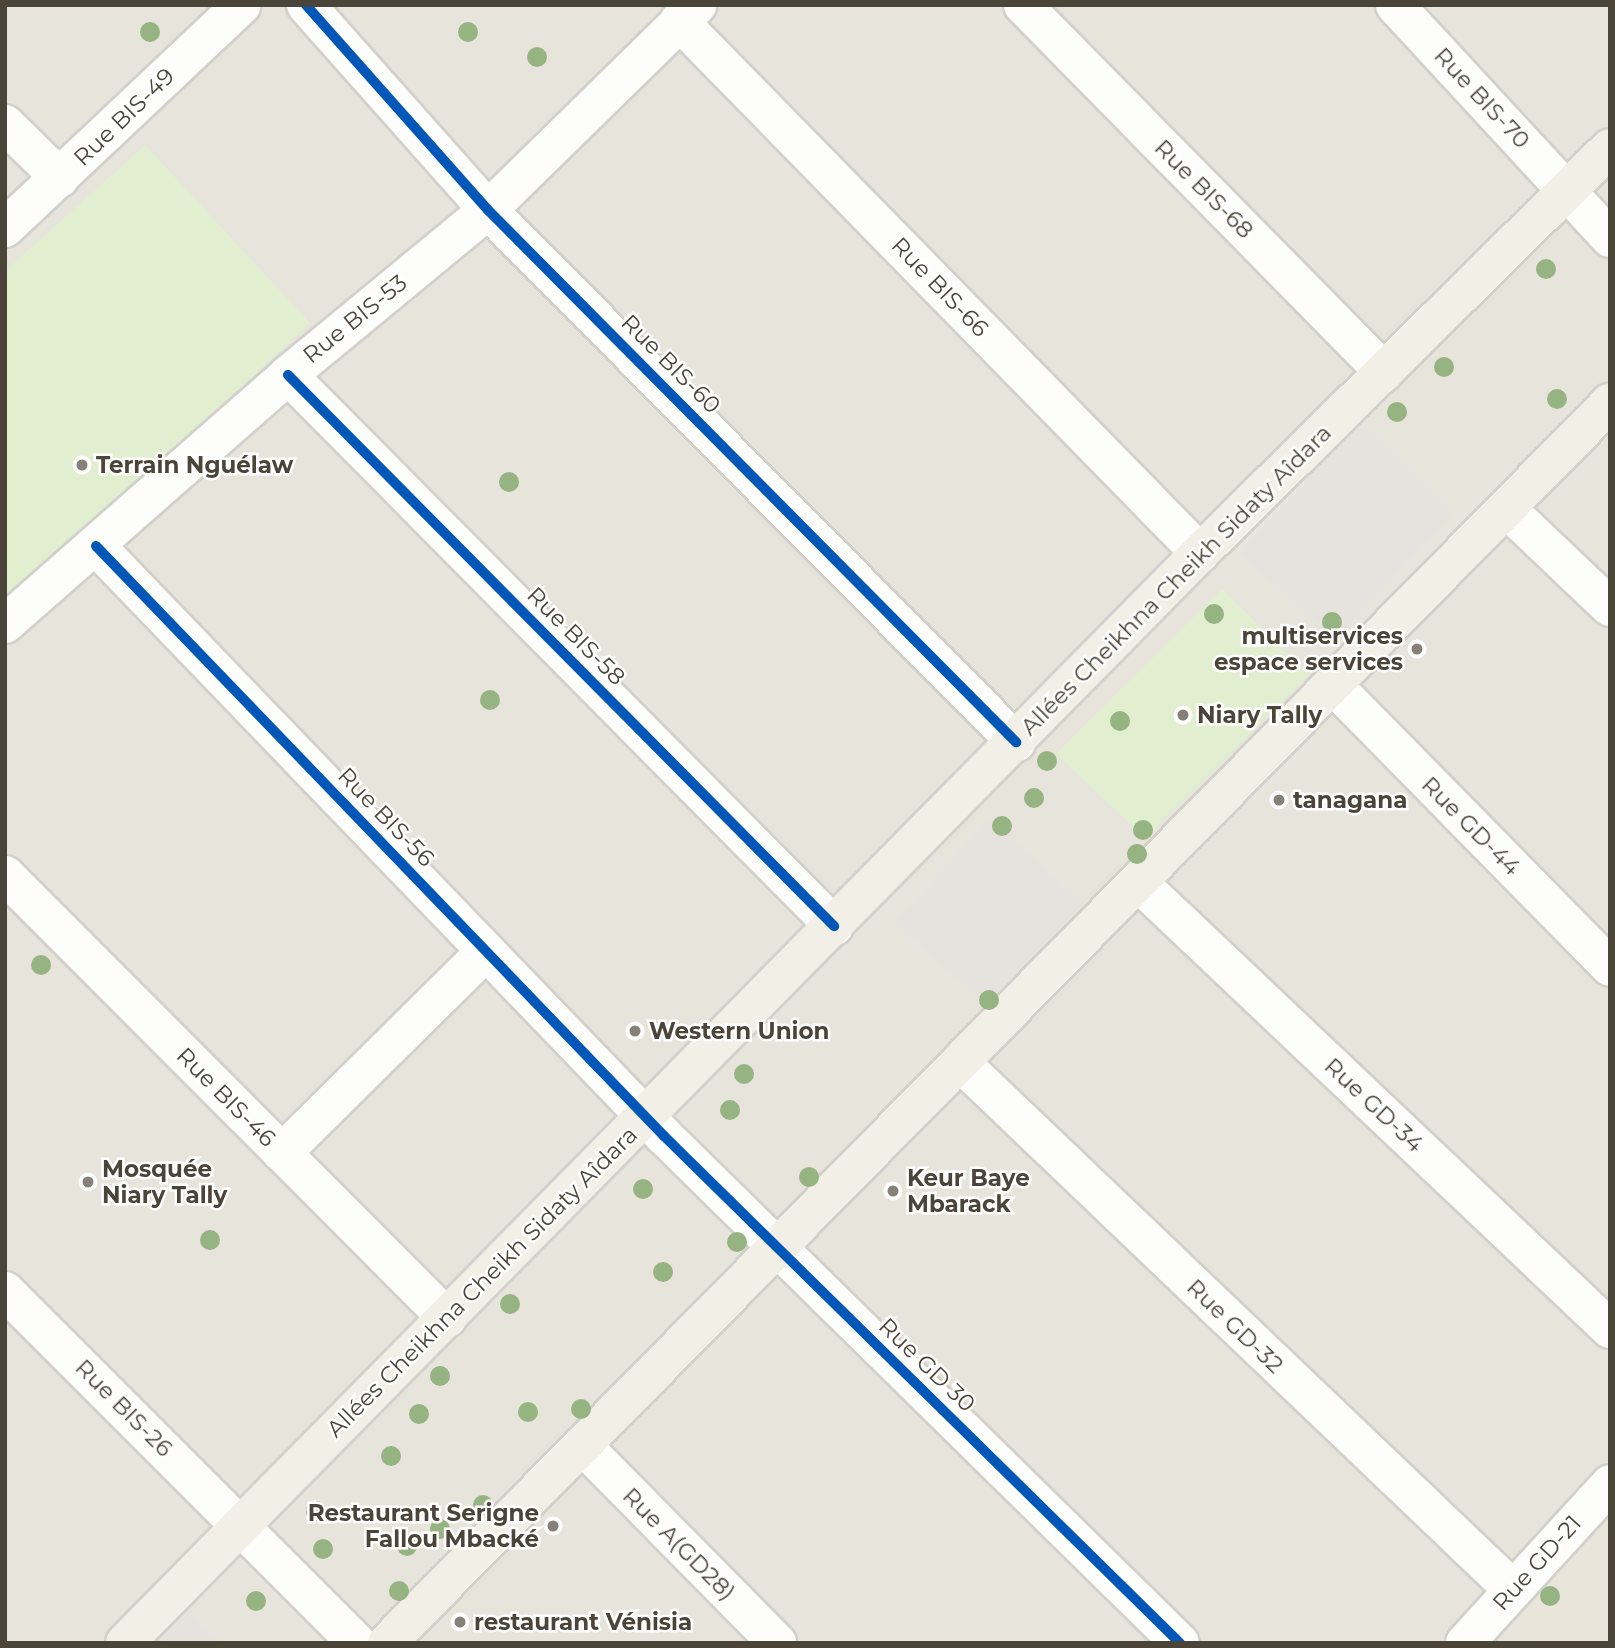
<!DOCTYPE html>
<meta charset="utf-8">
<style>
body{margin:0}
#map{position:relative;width:1615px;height:1648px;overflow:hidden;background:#f4f2ee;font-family:Montserrat,sans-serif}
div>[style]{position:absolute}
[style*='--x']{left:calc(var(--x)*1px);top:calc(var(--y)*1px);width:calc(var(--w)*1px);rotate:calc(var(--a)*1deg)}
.residential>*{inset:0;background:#e7e4dc}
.education>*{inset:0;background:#eae5da}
.green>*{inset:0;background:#e1eecf}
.parking>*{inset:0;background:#e6e3df}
.roads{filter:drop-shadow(2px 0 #d2d0cb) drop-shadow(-2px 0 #d2d0cb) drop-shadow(0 2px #d2d0cb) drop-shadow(0 -2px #d2d0cb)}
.minor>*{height:38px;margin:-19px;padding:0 19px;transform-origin:19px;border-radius:19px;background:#fdfdfc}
.major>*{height:38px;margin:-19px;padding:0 19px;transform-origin:19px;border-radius:19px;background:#f2efe6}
.cycleway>*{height:10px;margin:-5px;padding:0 5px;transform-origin:5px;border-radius:5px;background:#0057b8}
.trees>*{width:20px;height:20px;margin:-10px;border-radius:50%;background:#96b382}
.dots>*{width:19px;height:19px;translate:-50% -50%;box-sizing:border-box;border:4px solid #fff;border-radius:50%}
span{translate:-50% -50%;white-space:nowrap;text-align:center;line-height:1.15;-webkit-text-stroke:5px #fff;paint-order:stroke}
.street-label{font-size:23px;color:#4b4439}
.poi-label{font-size:23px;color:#4b4439;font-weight:700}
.left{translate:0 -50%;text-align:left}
.right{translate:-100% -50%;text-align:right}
.frame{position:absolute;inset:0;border:7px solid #4b4439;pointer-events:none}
</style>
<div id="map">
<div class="residential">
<i style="clip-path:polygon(5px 5px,1610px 5px,1610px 1643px,5px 1643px)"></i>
</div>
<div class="education">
<i style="clip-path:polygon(1610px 1493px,1610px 1643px,1527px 1643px,1498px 1615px)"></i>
</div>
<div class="green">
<i style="clip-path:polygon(145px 145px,310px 323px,5px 607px,5px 271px)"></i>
<i style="clip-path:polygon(1222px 589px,1309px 675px,1145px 838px,1056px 754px)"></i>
</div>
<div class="parking">
<i style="clip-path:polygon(1362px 423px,1453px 513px,1335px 639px,1239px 552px)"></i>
<i style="clip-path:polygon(989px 818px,1083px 903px,990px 1008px,895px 923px)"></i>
<i style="clip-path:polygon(189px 1613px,222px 1643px,163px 1643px)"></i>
</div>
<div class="roads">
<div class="minor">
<i style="--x:306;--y:5;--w:274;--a:48.4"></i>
<i style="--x:488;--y:210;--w:750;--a:45.22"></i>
<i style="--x:1023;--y:5;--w:515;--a:45.47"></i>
<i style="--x:1395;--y:5;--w:317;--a:47.3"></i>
<i style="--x:679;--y:21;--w:745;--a:45.6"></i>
<i style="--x:5;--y:124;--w:77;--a:44.5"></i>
<i style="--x:5;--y:228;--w:325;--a:-43.3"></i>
<i style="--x:288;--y:375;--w:776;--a:45.26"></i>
<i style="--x:1507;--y:509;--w:142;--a:43.6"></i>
<i style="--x:96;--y:546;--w:819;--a:46.09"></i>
<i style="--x:664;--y:1136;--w:723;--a:44.5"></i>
<i style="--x:5;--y:624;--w:377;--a:-41.3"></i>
<i style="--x:288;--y:375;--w:259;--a:-39.5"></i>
<i style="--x:488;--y:210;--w:293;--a:-44.4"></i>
<i style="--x:1333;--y:685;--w:395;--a:45.5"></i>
<i style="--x:5;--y:875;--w:626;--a:45.06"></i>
<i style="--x:1138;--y:882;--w:650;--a:43.44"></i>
<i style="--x:960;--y:1062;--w:763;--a:43.67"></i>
<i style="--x:282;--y:1153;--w:286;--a:-44.7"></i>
<i style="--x:5;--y:1291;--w:498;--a:45"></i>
<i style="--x:582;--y:1445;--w:278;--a:45.4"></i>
<i style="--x:1465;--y:1643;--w:215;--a:-47.6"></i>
</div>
<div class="major">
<i style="--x:125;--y:1643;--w:1531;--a:-45.4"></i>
<i style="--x:1200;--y:553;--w:576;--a:-44.65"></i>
<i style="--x:387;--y:1643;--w:1742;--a:-45.4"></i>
</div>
</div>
<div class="cycleway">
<i style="--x:306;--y:5;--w:274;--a:48.4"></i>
<i style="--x:488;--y:210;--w:750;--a:45.22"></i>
<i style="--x:288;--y:375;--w:776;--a:45.26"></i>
<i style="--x:96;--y:546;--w:819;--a:46.09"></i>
<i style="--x:664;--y:1136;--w:723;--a:44.5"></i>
</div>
<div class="trees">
<i style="left:150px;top:32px"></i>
<i style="left:468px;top:32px"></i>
<i style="left:537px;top:57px"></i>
<i style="left:1546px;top:269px"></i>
<i style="left:1444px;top:367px"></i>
<i style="left:1557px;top:399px"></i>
<i style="left:1397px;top:412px"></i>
<i style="left:509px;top:482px"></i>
<i style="left:1214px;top:614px"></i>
<i style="left:1332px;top:622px"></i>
<i style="left:490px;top:700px"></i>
<i style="left:1120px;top:721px"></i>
<i style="left:1047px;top:761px"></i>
<i style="left:1034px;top:798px"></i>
<i style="left:1002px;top:826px"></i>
<i style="left:1143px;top:830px"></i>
<i style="left:1137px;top:854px"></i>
<i style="left:41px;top:965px"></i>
<i style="left:989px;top:1000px"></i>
<i style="left:744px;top:1074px"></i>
<i style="left:730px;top:1110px"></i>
<i style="left:809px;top:1177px"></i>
<i style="left:643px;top:1189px"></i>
<i style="left:210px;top:1240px"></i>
<i style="left:737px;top:1242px"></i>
<i style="left:663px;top:1272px"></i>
<i style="left:510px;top:1304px"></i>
<i style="left:440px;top:1376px"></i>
<i style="left:581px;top:1409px"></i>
<i style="left:528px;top:1412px"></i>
<i style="left:419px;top:1414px"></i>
<i style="left:391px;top:1456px"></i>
<i style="left:483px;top:1505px"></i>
<i style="left:316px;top:1511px"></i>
<i style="left:440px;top:1529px"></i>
<i style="left:407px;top:1546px"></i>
<i style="left:323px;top:1549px"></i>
<i style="left:399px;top:1591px"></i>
<i style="left:1550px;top:1596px"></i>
<i style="left:256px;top:1601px"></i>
</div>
<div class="dots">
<i style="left:82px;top:465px;background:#868178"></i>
<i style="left:1417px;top:649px;background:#868178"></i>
<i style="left:1183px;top:715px;background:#868178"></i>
<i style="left:1279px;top:800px;background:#868178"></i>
<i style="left:635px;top:1031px;background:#868178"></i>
<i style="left:88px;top:1182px;background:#868178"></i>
<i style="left:893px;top:1191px;background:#868178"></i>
<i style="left:553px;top:1526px;background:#868178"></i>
<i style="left:460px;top:1622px;background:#868178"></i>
</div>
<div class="street-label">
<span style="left:1482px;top:98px;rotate:47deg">Rue BIS-70</span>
<span style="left:124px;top:117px;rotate:-44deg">Rue BIS-49</span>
<span style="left:1204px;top:189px;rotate:45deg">Rue BIS-68</span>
<span style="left:940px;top:287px;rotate:46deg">Rue BIS-66</span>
<span style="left:355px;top:319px;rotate:-39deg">Rue BIS-53</span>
<span style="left:671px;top:364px;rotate:45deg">Rue BIS-60</span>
<span style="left:1176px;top:580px;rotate:-45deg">Allées Cheikhna Cheikh Sidaty Aîdara</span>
<span style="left:576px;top:636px;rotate:45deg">Rue BIS-58</span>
<span style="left:386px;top:817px;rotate:46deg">Rue BIS-56</span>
<span style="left:1471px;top:826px;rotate:45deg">Rue GD-44</span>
<span style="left:226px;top:1097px;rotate:45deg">Rue BIS-46</span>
<span style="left:1374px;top:1105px;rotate:43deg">Rue GD-34</span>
<span style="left:482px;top:1282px;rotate:-45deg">Allées Cheikhna Cheikh Sidaty Aîdara</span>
<span style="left:1235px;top:1326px;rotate:44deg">Rue GD-32</span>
<span style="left:927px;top:1365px;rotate:44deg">Rue GD 30</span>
<span style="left:124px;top:1408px;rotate:45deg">Rue BIS-26</span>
<span style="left:679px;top:1544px;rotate:45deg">Rue A(GD28)</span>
<span style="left:1537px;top:1563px;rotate:-48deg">Rue GD-21</span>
</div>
<div class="poi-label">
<span class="left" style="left:96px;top:465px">Terrain Nguélaw</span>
<span class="right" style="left:1403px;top:649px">multiservices<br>espace services</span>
<span class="left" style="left:1197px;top:715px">Niary Tally</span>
<span class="left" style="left:1293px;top:800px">tanagana</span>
<span class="left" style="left:649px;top:1031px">Western Union</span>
<span class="left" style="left:102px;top:1182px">Mosquée<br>Niary Tally</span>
<span class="left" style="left:907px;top:1191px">Keur Baye<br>Mbarack</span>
<span class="right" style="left:539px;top:1526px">Restaurant Serigne<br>Fallou Mbacké</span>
<span class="left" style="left:474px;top:1622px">restaurant Vénisia</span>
</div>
<div class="frame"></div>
</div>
